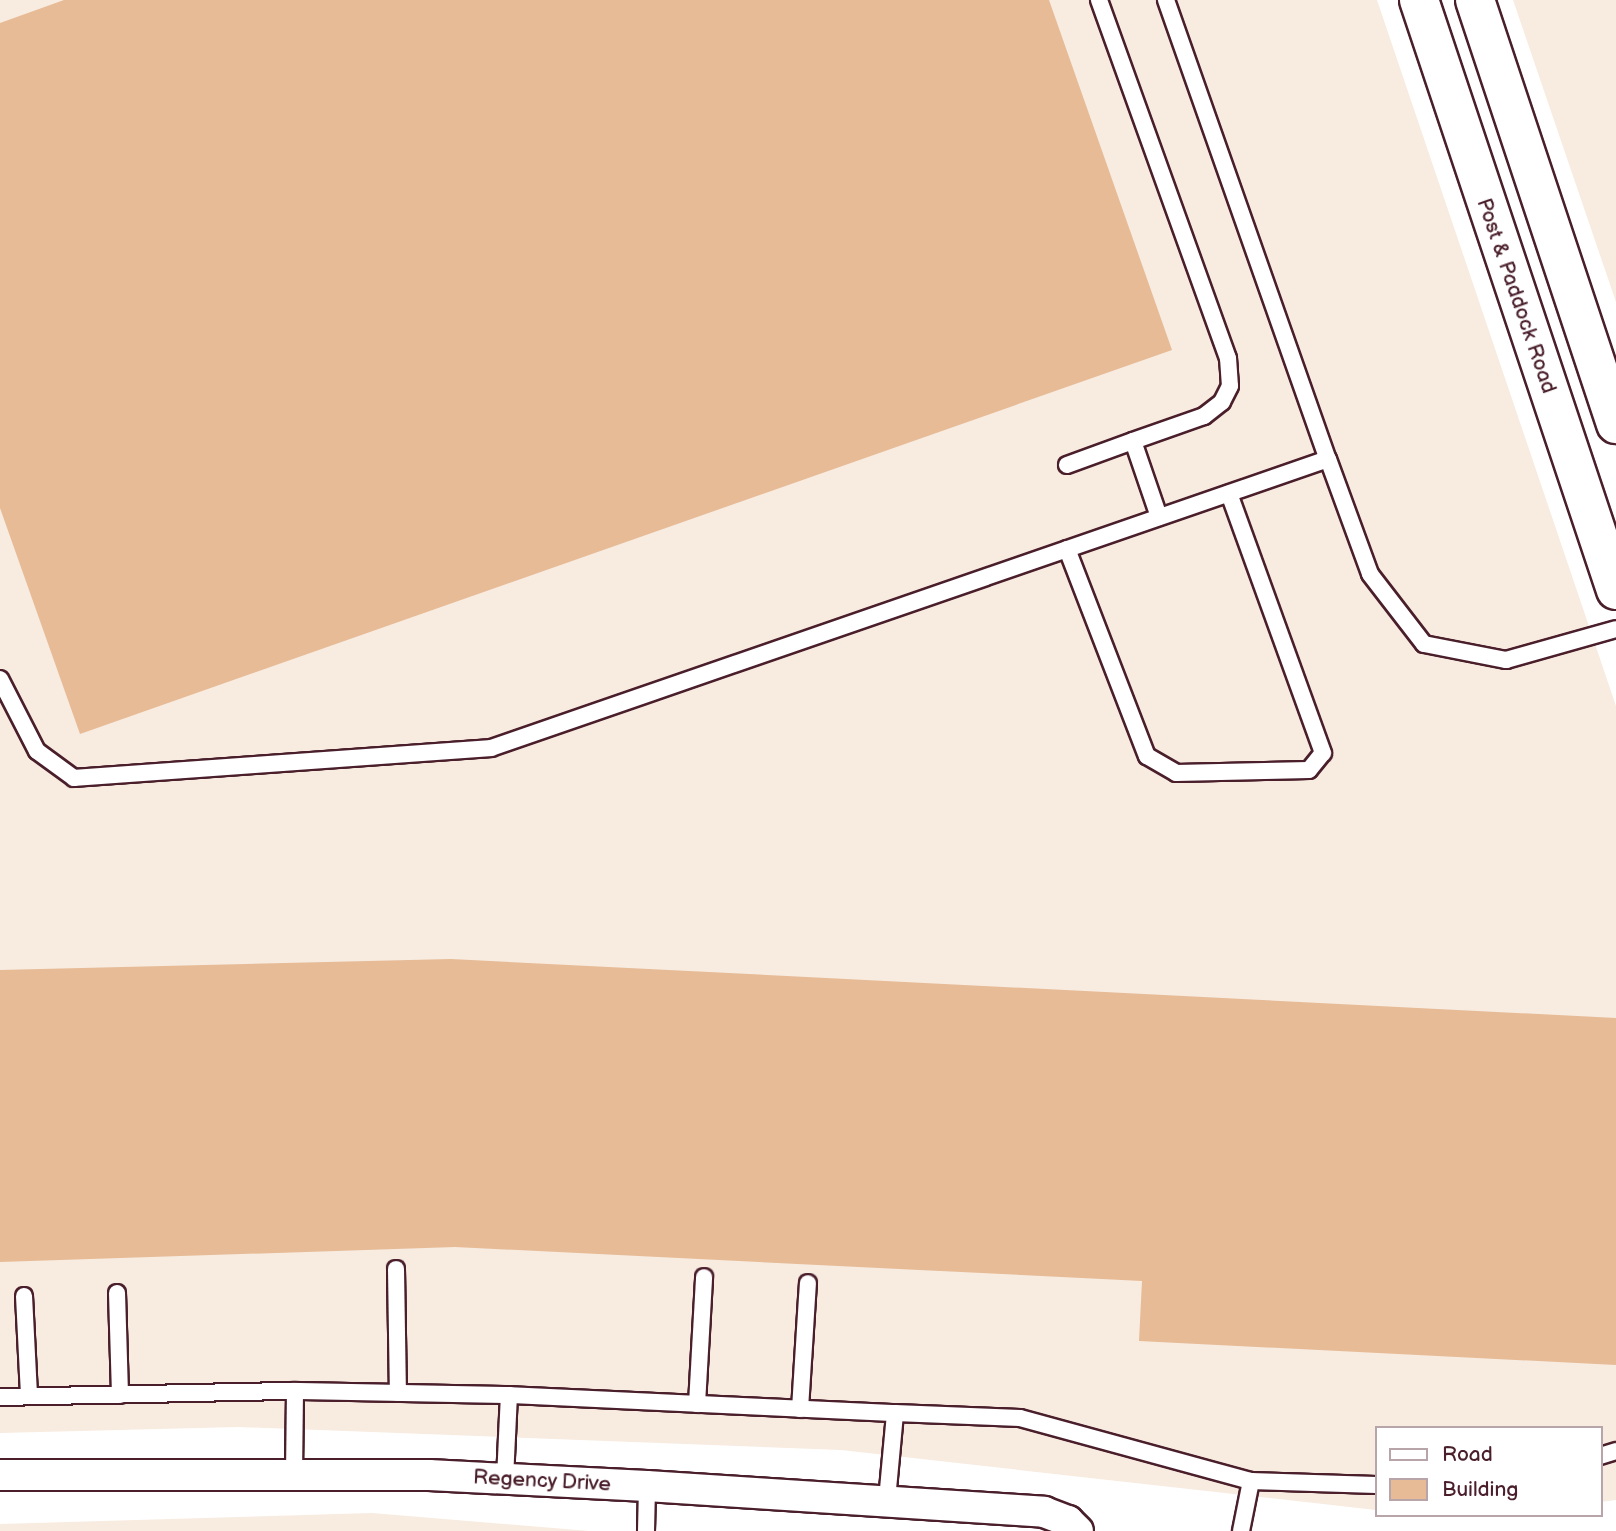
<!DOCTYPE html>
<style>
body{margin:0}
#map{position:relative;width:1616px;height:1531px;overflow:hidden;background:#fff;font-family:"Balsamiq Sans",sans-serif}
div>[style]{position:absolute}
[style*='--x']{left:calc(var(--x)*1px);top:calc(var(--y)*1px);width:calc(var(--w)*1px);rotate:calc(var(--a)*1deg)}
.built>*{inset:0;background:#f8ebe0}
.building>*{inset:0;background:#e6bb96}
.roads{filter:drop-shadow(2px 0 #4a1f2b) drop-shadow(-2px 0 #4a1f2b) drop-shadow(0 2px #4a1f2b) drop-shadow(0 -2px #4a1f2b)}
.service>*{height:16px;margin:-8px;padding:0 8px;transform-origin:8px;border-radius:8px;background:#fff}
.minor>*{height:30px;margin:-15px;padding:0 15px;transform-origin:15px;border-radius:15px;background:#fff}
.tertiary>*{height:38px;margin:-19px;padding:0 19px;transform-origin:19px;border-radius:19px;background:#fff}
span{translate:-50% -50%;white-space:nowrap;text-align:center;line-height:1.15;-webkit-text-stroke:7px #fff;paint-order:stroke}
.street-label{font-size:21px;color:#4a1f2b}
.legend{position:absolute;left:1375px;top:1426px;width:228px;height:91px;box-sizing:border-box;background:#fff;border:2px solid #b7a5aa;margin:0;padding:9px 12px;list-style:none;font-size:21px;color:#4a1f2b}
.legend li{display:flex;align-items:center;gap:14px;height:35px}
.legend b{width:35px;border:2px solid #b7a5aa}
</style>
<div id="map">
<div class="built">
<i style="clip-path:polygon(0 0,1377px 0,1616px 706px,1616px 1500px,1600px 1502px,1600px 1428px,1376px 1428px,1376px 1510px,841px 1450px,238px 1427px,0 1433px)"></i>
<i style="clip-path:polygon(1513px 0,1616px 0,1616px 302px)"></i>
<i style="clip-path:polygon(372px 1513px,589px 1531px,0 1531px,0 1524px)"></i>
</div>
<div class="building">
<i style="clip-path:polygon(64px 0,1049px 0,1172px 350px,80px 734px,0 508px,0 23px)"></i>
<i style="clip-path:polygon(451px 959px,1616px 1018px,1616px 1365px,1139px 1341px,1142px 1281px,455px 1247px,0 1262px,0 970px)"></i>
</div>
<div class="roads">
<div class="service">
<i style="--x:1099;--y:0;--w:381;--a:70.2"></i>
<i style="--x:1228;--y:358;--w:28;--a:86"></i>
<i style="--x:1230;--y:386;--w:18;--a:117"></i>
<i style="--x:1222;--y:402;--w:23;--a:142"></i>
<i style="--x:1204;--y:416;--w:75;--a:160.6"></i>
<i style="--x:1166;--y:0;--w:487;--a:70.6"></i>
<i style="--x:1067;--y:465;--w:70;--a:-20"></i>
<i style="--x:1133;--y:441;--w:80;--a:71.1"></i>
<i style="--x:1067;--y:549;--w:222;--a:68.9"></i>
<i style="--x:1147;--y:756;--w:34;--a:30"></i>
<i style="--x:1176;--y:773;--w:133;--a:-1.3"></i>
<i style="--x:1309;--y:770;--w:22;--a:-51"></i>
<i style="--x:1323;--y:753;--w:276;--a:-109.9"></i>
<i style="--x:0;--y:679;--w:81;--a:62.8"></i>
<i style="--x:37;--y:751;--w:46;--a:36.1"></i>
<i style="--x:74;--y:778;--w:418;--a:-4.1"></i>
<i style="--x:491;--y:748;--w:885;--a:-19.05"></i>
<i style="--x:1328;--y:459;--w:122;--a:69.9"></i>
<i style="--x:1370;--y:574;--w:88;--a:52.4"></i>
<i style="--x:1424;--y:644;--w:84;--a:11"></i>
<i style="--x:1506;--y:660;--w:114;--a:-15.7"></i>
<i style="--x:396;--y:1269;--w:124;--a:89.1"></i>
<i style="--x:117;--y:1293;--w:102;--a:88.3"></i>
<i style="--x:24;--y:1296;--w:100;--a:87.1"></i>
<i style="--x:0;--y:1397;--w:295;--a:-1.2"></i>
<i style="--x:697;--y:1404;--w:127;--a:-86.8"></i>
<i style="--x:800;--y:1409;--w:126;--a:-86.4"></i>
<i style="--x:1600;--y:1456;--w:17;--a:-17"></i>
<i style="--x:294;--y:1474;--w:83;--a:-89.3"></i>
<i style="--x:295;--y:1391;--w:214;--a:1.1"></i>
<i style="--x:505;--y:1479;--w:84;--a:-87.3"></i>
<i style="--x:509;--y:1395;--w:386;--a:2.7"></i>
<i style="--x:1251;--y:1481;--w:125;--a:1.8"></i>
<i style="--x:887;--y:1500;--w:87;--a:-84.7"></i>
<i style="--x:895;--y:1413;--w:125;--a:2.3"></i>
<i style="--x:1020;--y:1418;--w:239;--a:15.3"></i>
<i style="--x:1251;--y:1481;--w:51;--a:101.3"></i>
<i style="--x:646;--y:1531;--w:45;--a:-88.7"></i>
</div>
<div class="minor">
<i style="--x:0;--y:1475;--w:429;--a:0"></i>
<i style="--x:429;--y:1475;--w:218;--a:2.9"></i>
<i style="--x:647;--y:1486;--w:398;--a:3.7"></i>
<i style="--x:1044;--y:1512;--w:26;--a:21"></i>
<i style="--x:1068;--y:1521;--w:14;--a:45"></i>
</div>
<div class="tertiary">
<i style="--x:1419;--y:0;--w:622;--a:71.54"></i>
<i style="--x:1475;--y:0;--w:447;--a:71.6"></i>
</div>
</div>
<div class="street-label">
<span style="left:1516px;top:296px;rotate:71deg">Post &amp; Paddock Road</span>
<span style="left:542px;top:1481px;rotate:3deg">Regency Drive</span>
</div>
<ul class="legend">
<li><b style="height:9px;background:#fff"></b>Road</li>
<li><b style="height:19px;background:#e6bb96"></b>Building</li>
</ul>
</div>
